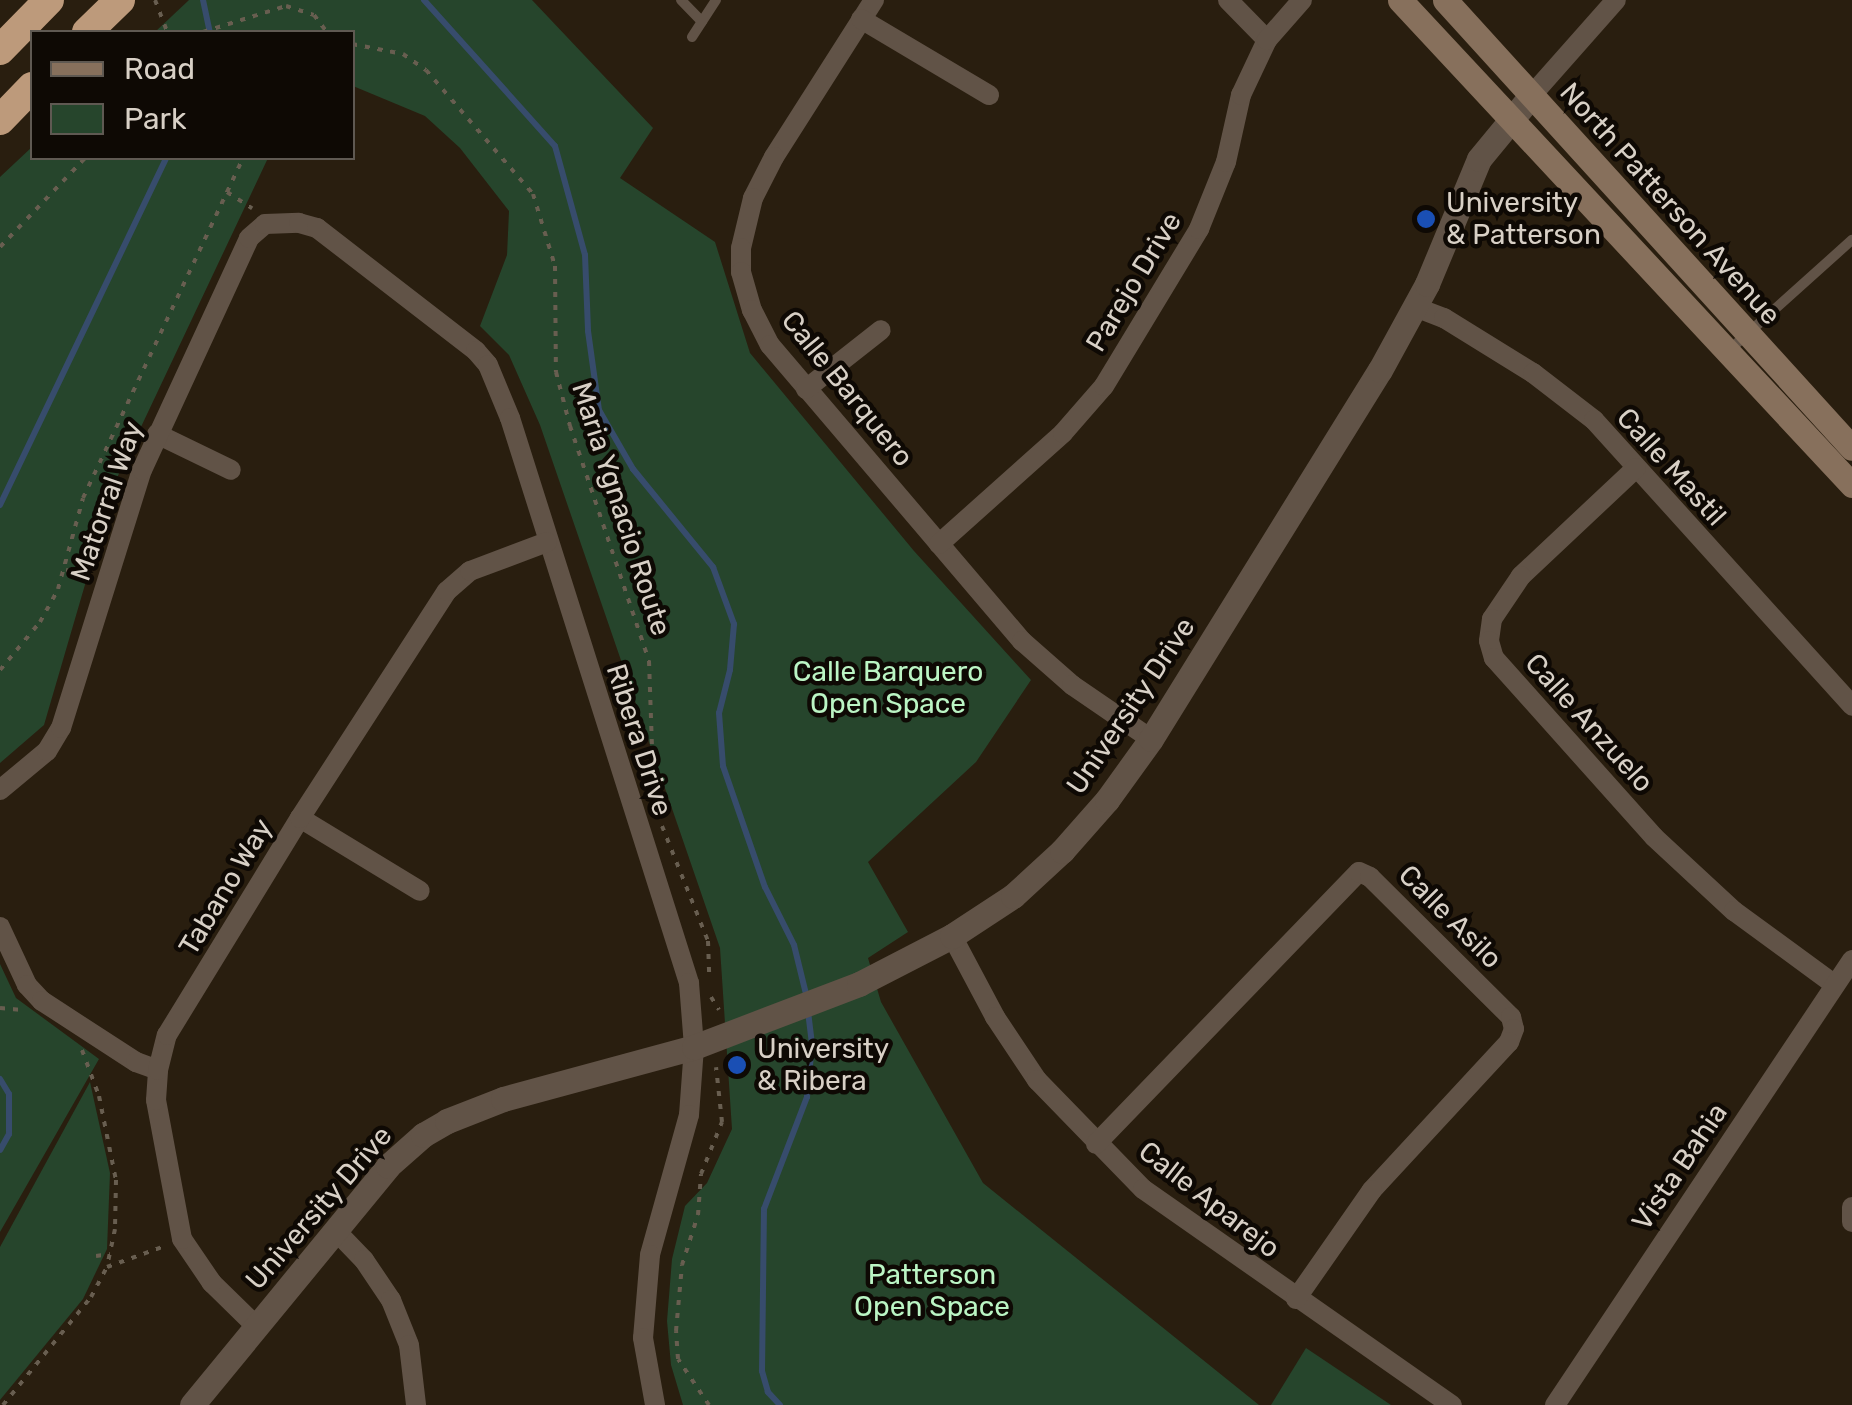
<!DOCTYPE html>
<style>
body{margin:0}
#map{position:relative;width:1852px;height:1405px;overflow:hidden;background:#291e0f;font-family:Rubik,sans-serif}
div>[style]{position:absolute}
[style*='--x']{left:calc(var(--x)*1px);top:calc(var(--y)*1px);width:calc(var(--w)*1px);rotate:calc(var(--a)*1deg)}
.green>*{inset:0;background:#26452c}
.stream>*{height:6px;margin:-3px;padding:0 3px;transform-origin:3px;border-radius:3px;background:#374c6c}
.path>*{height:4px;margin-top:-2px;transform-origin:0;background:repeating-linear-gradient(90deg,#685e50 0 5px,transparent 0 13px)}
.service>*{height:10px;margin:-5px;padding:0 5px;transform-origin:5px;border-radius:5px;background:#615347}
.minor>*{height:20px;margin:-10px;padding:0 10px;transform-origin:10px;border-radius:10px;background:#615347}
.tertiary>*{height:25px;margin:-12.5px;padding:0 12.5px;transform-origin:12.5px;border-radius:12.5px;background:#615347}
.secondary>*{height:25px;margin:-12.5px;padding:0 12.5px;transform-origin:12.5px;border-radius:12.5px;background:#87705c}
.motorway>*{height:30px;margin:-15px;padding:0 15px;transform-origin:15px;border-radius:15px;background:#bd9a7b}
.dots>*{width:28px;height:28px;translate:-50% -50%;box-sizing:border-box;border:5px solid #0e0904;border-radius:50%}
span{translate:-50% -50%;white-space:nowrap;text-align:center;line-height:1.15;-webkit-text-stroke:9px #0e0904;paint-order:stroke}
.poi-label{font-size:28px;color:#d8d0c6}
.left{translate:0 -50%;text-align:left}
.street-label{font-size:28px;color:#d8d0c6}
.park-label{font-size:28px;color:#bbf5c4}
.legend{position:absolute;left:30px;top:30px;width:325px;height:130px;box-sizing:border-box;background:#0e0904;border:2px solid #5f5952;margin:0;padding:12px 18px;list-style:none;font-size:30px;color:#d8d0c6}
.legend li{display:flex;align-items:center;gap:20px;height:50px}
.legend b{width:50px;border:2px solid #5f5952}
</style>
<div id="map">
<div class="green">
<i style="clip-path:polygon(189px 0,532px 0,653px 128px,620px 178px,715px 242px,750px 353px,914px 551px,1031px 680px,976px 762px,868px 862px,908px 932px,868px 958px,881px 1002px,983px 1183px,1259px 1405px,683px 1405px,671px 1365px,667px 1321px,672px 1259px,685px 1206px,707px 1183px,732px 1129px,720px 948px,540px 425px,509px 355px,480px 326px,507px 255px,509px 211px,460px 148px,425px 116px,353px 86px,352px 32px,155px 32px)"></i>
<i style="clip-path:polygon(32px 147px,32px 158px,268px 158px,115px 482px,44px 725px,0 763px,0 177px)"></i>
<i style="clip-path:polygon(0 964px,16px 998px,99px 1059px,0 1232px)"></i>
<i style="clip-path:polygon(90px 1082px,110px 1173px,107px 1249px,83px 1299px,0 1400px,0 1247px)"></i>
<i style="clip-path:polygon(1306px 1348px,1391px 1405px,1271px 1405px)"></i>
</div>
<div class="stream">
<i style="--x:203;--y:0;--w:33;--a:78"></i>
<i style="--x:424;--y:0;--w:196;--a:48.1"></i>
<i style="--x:555;--y:146;--w:113;--a:74.6"></i>
<i style="--x:585;--y:255;--w:76;--a:87.7"></i>
<i style="--x:588;--y:331;--w:80;--a:82.1"></i>
<i style="--x:599;--y:410;--w:68;--a:60"></i>
<i style="--x:633;--y:469;--w:127;--a:50.8"></i>
<i style="--x:713;--y:567;--w:61;--a:69.8"></i>
<i style="--x:734;--y:624;--w:46;--a:95"></i>
<i style="--x:730;--y:670;--w:44;--a:104.3"></i>
<i style="--x:719;--y:713;--w:53;--a:85.7"></i>
<i style="--x:723;--y:766;--w:128;--a:70.9"></i>
<i style="--x:765;--y:887;--w:65;--a:63.4"></i>
<i style="--x:794;--y:945;--w:55;--a:76.2"></i>
<i style="--x:0;--y:505;--w:385;--a:-64.4"></i>
<i style="--x:0;--y:1079;--w:17;--a:59"></i>
<i style="--x:9;--y:1094;--w:40;--a:90"></i>
<i style="--x:9;--y:1134;--w:18;--a:119"></i>
<i style="--x:780;--y:1405;--w:18;--a:-133"></i>
<i style="--x:768;--y:1392;--w:22;--a:-106"></i>
<i style="--x:762;--y:1371;--w:162;--a:-89.3"></i>
<i style="--x:764;--y:1209;--w:120;--a:-69"></i>
<i style="--x:807;--y:1097;--w:53;--a:-84.6"></i>
<i style="--x:812;--y:1044;--w:34;--a:-97"></i>
</div>
<div class="path">
<i style="--x:155;--y:0;--w:34;--a:69"></i>
<i style="--x:203;--y:32;--w:87;--a:-17.4"></i>
<i style="--x:286;--y:6;--w:29;--a:18"></i>
<i style="--x:314;--y:15;--w:21;--a:53"></i>
<i style="--x:352;--y:44;--w:52;--a:11.1"></i>
<i style="--x:403;--y:54;--w:28;--a:35"></i>
<i style="--x:426;--y:70;--w:164;--a:49.2"></i>
<i style="--x:533;--y:194;--w:75;--a:73"></i>
<i style="--x:555;--y:266;--w:106;--a:89.5"></i>
<i style="--x:556;--y:372;--w:56;--a:75.5"></i>
<i style="--x:570;--y:426;--w:248;--a:71.4"></i>
<i style="--x:649;--y:661;--w:142;--a:88"></i>
<i style="--x:227;--y:192;--w:30;--a:33"></i>
<i style="--x:0;--y:247;--w:123;--a:-46.3"></i>
<i style="--x:66;--y:570;--w:23;--a:13"></i>
<i style="--x:0;--y:670;--w:62;--a:-50.2"></i>
<i style="--x:40;--y:622;--w:38;--a:-61"></i>
<i style="--x:58;--y:589;--w:94;--a:-74.6"></i>
<i style="--x:83;--y:498;--w:376;--a:-64.8"></i>
<i style="--x:662;--y:826;--w:124;--a:68.2"></i>
<i style="--x:708;--y:941;--w:37;--a:88"></i>
<i style="--x:711;--y:997;--w:15;--a:58"></i>
<i style="--x:0;--y:1008;--w:25;--a:5"></i>
<i style="--x:82;--y:1050;--w:49;--a:69.7"></i>
<i style="--x:99;--y:1096;--w:86;--a:78.6"></i>
<i style="--x:116;--y:1180;--w:49;--a:91.2"></i>
<i style="--x:115;--y:1229;--w:39;--a:102"></i>
<i style="--x:96;--y:1256;--w:14;--a:-8"></i>
<i style="--x:3;--y:1405;--w:139;--a:-50.8"></i>
<i style="--x:91;--y:1297;--w:34;--a:-62"></i>
<i style="--x:107;--y:1267;--w:62;--a:-19.9"></i>
<i style="--x:709;--y:1405;--w:55;--a:-124"></i>
<i style="--x:678;--y:1359;--w:28;--a:-94"></i>
<i style="--x:676;--y:1331;--w:66;--a:-84.8"></i>
<i style="--x:682;--y:1265;--w:52;--a:-72.3"></i>
<i style="--x:698;--y:1215;--w:41;--a:-85.8"></i>
<i style="--x:701;--y:1174;--w:56;--a:-68"></i>
<i style="--x:722;--y:1122;--w:55;--a:-96.2"></i>
</div>
<div class="service">
<i style="--x:681;--y:0;--w:30;--a:46"></i>
<i style="--x:692;--y:37;--w:44;--a:-57"></i>
<i style="--x:1727;--y:352;--w:168;--a:-41.9"></i>
</div>
<div class="minor">
<i style="--x:874;--y:0;--w:186;--a:122.5"></i>
<i style="--x:774;--y:157;--w:46;--a:117.1"></i>
<i style="--x:753;--y:198;--w:51;--a:103.5"></i>
<i style="--x:741;--y:248;--w:24;--a:90"></i>
<i style="--x:741;--y:272;--w:40;--a:74"></i>
<i style="--x:752;--y:310;--w:39;--a:63"></i>
<i style="--x:770;--y:345;--w:389;--a:49.6"></i>
<i style="--x:1022;--y:641;--w:67;--a:41.3"></i>
<i style="--x:1072;--y:685;--w:96;--a:34.4"></i>
<i style="--x:1228;--y:0;--w:56;--a:45.7"></i>
<i style="--x:861;--y:19;--w:149;--a:30.7"></i>
<i style="--x:1531;--y:96;--w:128;--a:-48.5"></i>
<i style="--x:1415;--y:307;--w:31;--a:21"></i>
<i style="--x:1444;--y:318;--w:105;--a:31.7"></i>
<i style="--x:1533;--y:373;--w:77;--a:37.6"></i>
<i style="--x:1594;--y:420;--w:385;--a:47.9"></i>
<i style="--x:806;--y:389;--w:95;--a:-38.2"></i>
<i style="--x:157;--y:434;--w:82;--a:25.9"></i>
<i style="--x:1636;--y:468;--w:158;--a:136.8"></i>
<i style="--x:1521;--y:576;--w:52;--a:124"></i>
<i style="--x:1492;--y:619;--w:22;--a:98"></i>
<i style="--x:1489;--y:641;--w:18;--a:74"></i>
<i style="--x:1494;--y:658;--w:240;--a:48.2"></i>
<i style="--x:1654;--y:837;--w:109;--a:42.8"></i>
<i style="--x:1734;--y:911;--w:125;--a:36.2"></i>
<i style="--x:939;--y:544;--w:166;--a:-41.8"></i>
<i style="--x:1063;--y:433;--w:62;--a:-48.9"></i>
<i style="--x:1104;--y:386;--w:184;--a:-58.8"></i>
<i style="--x:1199;--y:229;--w:72;--a:-68.1"></i>
<i style="--x:1226;--y:162;--w:69;--a:-77.4"></i>
<i style="--x:1241;--y:95;--w:61;--a:-64.7"></i>
<i style="--x:1267;--y:40;--w:53;--a:-48.8"></i>
<i style="--x:0;--y:790;--w:61;--a:-39.7"></i>
<i style="--x:47;--y:751;--w:27;--a:-59"></i>
<i style="--x:61;--y:728;--w:270;--a:-72.6"></i>
<i style="--x:142;--y:470;--w:255;--a:-65.2"></i>
<i style="--x:249;--y:238;--w:21;--a:-41"></i>
<i style="--x:265;--y:224;--w:34;--a:-2"></i>
<i style="--x:299;--y:223;--w:19;--a:16"></i>
<i style="--x:317;--y:228;--w:201;--a:37.7"></i>
<i style="--x:476;--y:351;--w:18;--a:49"></i>
<i style="--x:488;--y:365;--w:57;--a:67.5"></i>
<i style="--x:510;--y:418;--w:593;--a:72.42"></i>
<i style="--x:689;--y:983;--w:64;--a:85.5"></i>
<i style="--x:694;--y:1047;--w:68;--a:94.2"></i>
<i style="--x:689;--y:1115;--w:145;--a:105.6"></i>
<i style="--x:650;--y:1255;--w:83;--a:94.8"></i>
<i style="--x:643;--y:1338;--w:68;--a:79.8"></i>
<i style="--x:300;--y:818;--w:140;--a:31.3"></i>
<i style="--x:0;--y:927;--w:64;--a:65"></i>
<i style="--x:27;--y:985;--w:22;--a:47"></i>
<i style="--x:42;--y:1001;--w:112;--a:33"></i>
<i style="--x:136;--y:1062;--w:23;--a:20"></i>
<i style="--x:952;--y:936;--w:92;--a:62"></i>
<i style="--x:995;--y:1017;--w:76;--a:56.3"></i>
<i style="--x:1037;--y:1080;--w:152;--a:45.8"></i>
<i style="--x:1143;--y:1189;--w:377;--a:35"></i>
<i style="--x:1096;--y:1144;--w:378;--a:-46"></i>
<i style="--x:1359;--y:872;--w:12;--a:24"></i>
<i style="--x:1370;--y:877;--w:199;--a:44.8"></i>
<i style="--x:1511;--y:1017;--w:12;--a:76"></i>
<i style="--x:1514;--y:1029;--w:14;--a:111"></i>
<i style="--x:1509;--y:1042;--w:202;--a:132.8"></i>
<i style="--x:1372;--y:1190;--w:133;--a:124.9"></i>
<i style="--x:1852;--y:1207;--w:15;--a:90"></i>
<i style="--x:335;--y:1230;--w:42;--a:46"></i>
<i style="--x:364;--y:1260;--w:48;--a:56"></i>
<i style="--x:391;--y:1300;--w:48;--a:68.2"></i>
<i style="--x:409;--y:1345;--w:60;--a:83.3"></i>
<i style="--x:256;--y:1326;--w:62;--a:-135.7"></i>
<i style="--x:212;--y:1283;--w:53;--a:-124.3"></i>
<i style="--x:182;--y:1239;--w:141;--a:-100.6"></i>
<i style="--x:156;--y:1100;--w:30;--a:-86"></i>
<i style="--x:158;--y:1070;--w:36;--a:-76"></i>
<i style="--x:167;--y:1035;--w:255;--a:-58.5"></i>
<i style="--x:300;--y:818;--w:270;--a:-57.1"></i>
<i style="--x:447;--y:591;--w:30;--a:-41"></i>
<i style="--x:470;--y:571;--w:82;--a:-20.6"></i>
<i style="--x:1555;--y:1405;--w:535;--a:-56.28"></i>
</div>
<div class="tertiary">
<i style="--x:192;--y:1405;--w:309;--a:-50.6"></i>
<i style="--x:388;--y:1166;--w:47;--a:-41.5"></i>
<i style="--x:423;--y:1135;--w:28;--a:-30"></i>
<i style="--x:447;--y:1121;--w:60;--a:-21.4"></i>
<i style="--x:503;--y:1099;--w:198;--a:-15.2"></i>
<i style="--x:694;--y:1047;--w:177;--a:-20.9"></i>
<i style="--x:859;--y:984;--w:105;--a:-27.3"></i>
<i style="--x:952;--y:936;--w:73;--a:-33.3"></i>
<i style="--x:1013;--y:896;--w:67;--a:-42.6"></i>
<i style="--x:1062;--y:851;--w:68;--a:-48.6"></i>
<i style="--x:1107;--y:800;--w:75;--a:-54.2"></i>
<i style="--x:1151;--y:739;--w:434;--a:-58.2"></i>
<i style="--x:1380;--y:370;--w:98;--a:-61.3"></i>
<i style="--x:1427;--y:284;--w:135;--a:-67.4"></i>
<i style="--x:1479;--y:159;--w:82;--a:-50.5"></i>
</div>
<div class="secondary">
<i style="--x:1400;--y:0;--w:663;--a:47.02"></i>
<i style="--x:1445;--y:0;--w:605;--a:47.75"></i>
</div>
<div class="motorway">
<i style="--x:87;--y:32;--w:46;--a:-44.1"></i>
<i style="--x:0;--y:50;--w:70;--a:-45.6"></i>
<i style="--x:0;--y:120;--w:46;--a:-45.9"></i>
</div>
<div class="dots">
<i style="left:1426px;top:219px;background:#1a4fb4"></i>
<i style="left:737px;top:1065px;background:#1a4fb4"></i>
</div>
<div class="poi-label">
<span class="left" style="left:1446px;top:219px">University<br>&amp; Patterson</span>
<span class="left" style="left:757px;top:1065px">University<br>&amp; Ribera</span>
</div>
<div class="street-label">
<span style="left:1670px;top:204px;rotate:48deg">North Patterson Avenue</span>
<span style="left:1134px;top:282px;rotate:-59deg">Parejo Drive</span>
<span style="left:847px;top:389px;rotate:51deg">Calle Barquero</span>
<span style="left:1671px;top:467px;rotate:48deg">Calle Mastil</span>
<span style="left:107px;top:501px;rotate:-71deg">Matorral Way</span>
<span style="left:621px;top:509px;rotate:72deg">Maria Ygnacio Route</span>
<span style="left:1131px;top:706px;rotate:-56deg">University Drive</span>
<span style="left:1589px;top:723px;rotate:48deg">Calle Anzuelo</span>
<span style="left:639px;top:740px;rotate:72deg">Ribera Drive</span>
<span style="left:226px;top:887px;rotate:-59deg">Tabano Way</span>
<span style="left:1450px;top:917px;rotate:45deg">Calle Asilo</span>
<span style="left:1680px;top:1167px;rotate:-56deg">Vista Bahia</span>
<span style="left:1209px;top:1200px;rotate:38deg">Calle Aparejo</span>
<span style="left:319px;top:1208px;rotate:-49deg">University Drive</span>
</div>
<div class="park-label">
<span style="left:888px;top:688px">Calle Barquero<br>Open Space</span>
<span style="left:932px;top:1291px">Patterson<br>Open Space</span>
</div>
<ul class="legend">
<li><b style="height:12px;background:#87705c"></b>Road</li>
<li><b style="height:28px;background:#26452c"></b>Park</li>
</ul>
</div>
